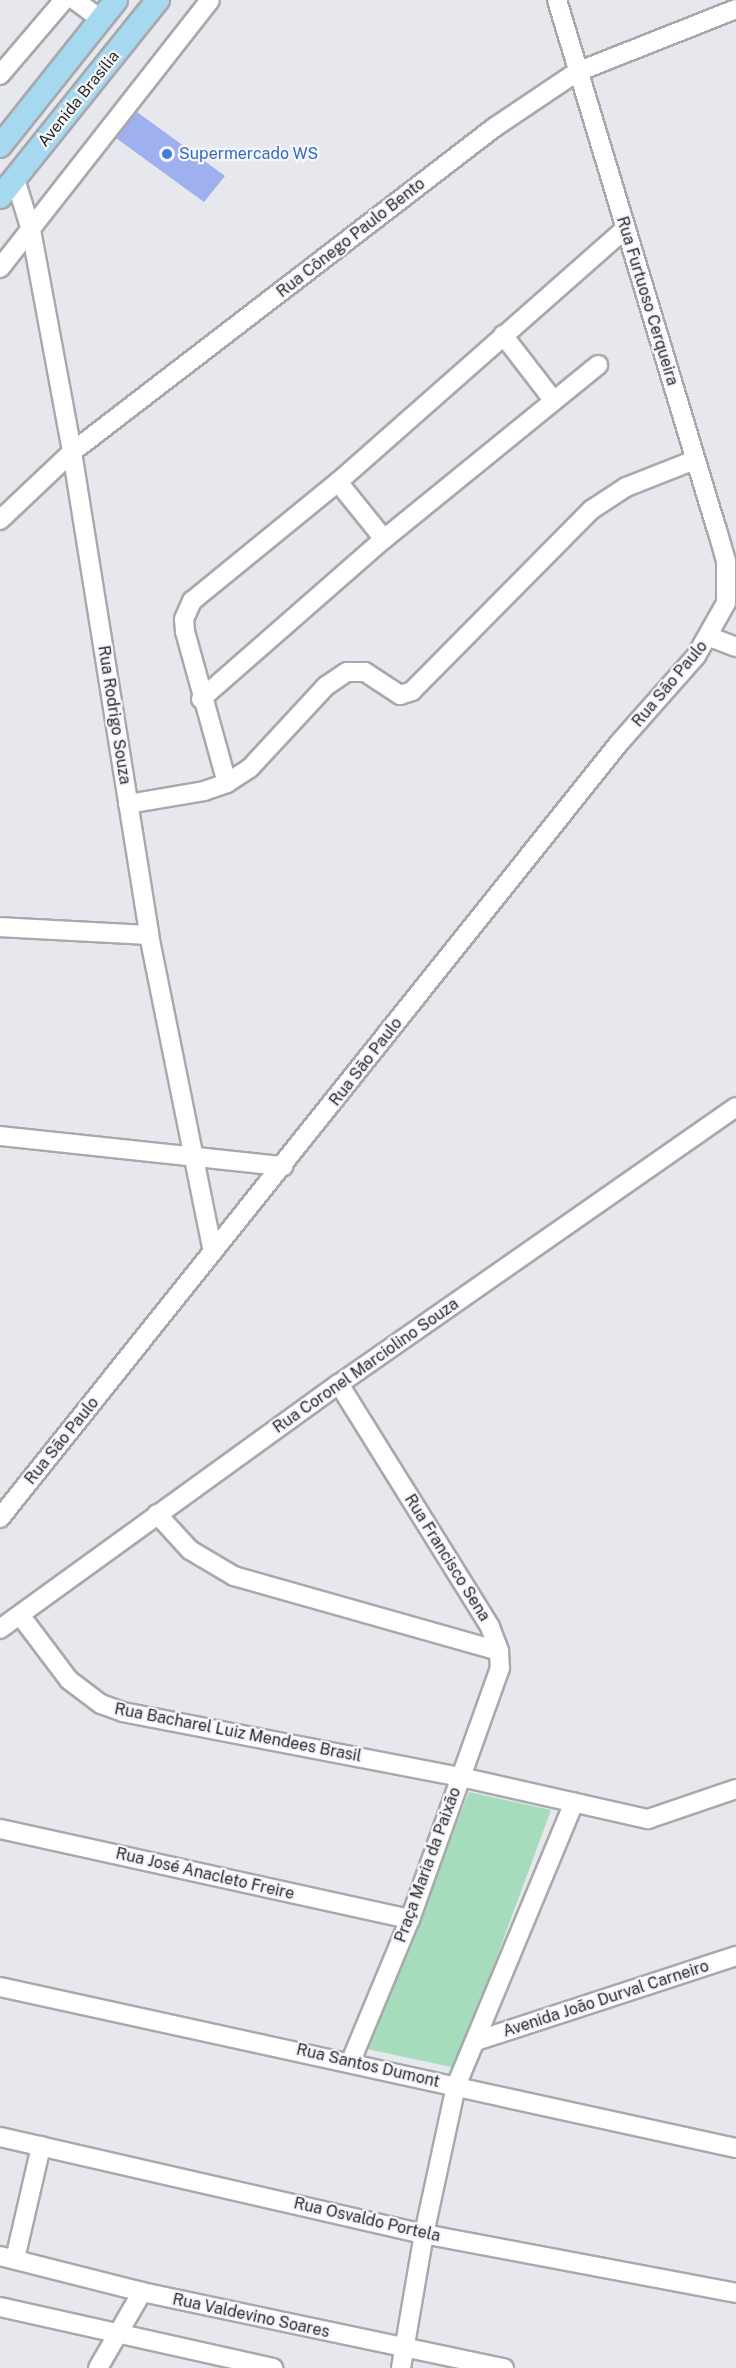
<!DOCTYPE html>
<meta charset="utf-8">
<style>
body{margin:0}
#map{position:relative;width:736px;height:2368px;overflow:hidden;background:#e7e8ed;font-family:"Public Sans",sans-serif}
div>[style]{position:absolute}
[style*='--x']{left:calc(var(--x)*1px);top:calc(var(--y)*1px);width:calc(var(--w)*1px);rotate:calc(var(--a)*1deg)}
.green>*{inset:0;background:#a5ddbc}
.building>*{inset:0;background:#9fb0ef}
.roads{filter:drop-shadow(2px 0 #a7a9ad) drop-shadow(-2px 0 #a7a9ad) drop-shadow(0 2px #a7a9ad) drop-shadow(0 -2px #a7a9ad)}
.minor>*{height:18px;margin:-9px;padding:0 9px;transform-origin:9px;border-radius:9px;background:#fff}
.major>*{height:22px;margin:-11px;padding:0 11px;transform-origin:11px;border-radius:11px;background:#a6d8f0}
.dots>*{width:16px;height:16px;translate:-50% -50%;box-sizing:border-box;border:3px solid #f4f6fa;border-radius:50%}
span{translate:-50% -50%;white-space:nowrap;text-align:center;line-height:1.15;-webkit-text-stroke:4.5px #f4f6fa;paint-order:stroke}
.street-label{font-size:16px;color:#2a2a2c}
.shop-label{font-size:16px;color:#366cbe}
.left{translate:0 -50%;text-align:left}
</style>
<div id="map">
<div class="green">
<i style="clip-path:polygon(469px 1792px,551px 1810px,456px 2068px,367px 2049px)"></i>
</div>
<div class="building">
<i style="clip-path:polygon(137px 112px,225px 176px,204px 202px,116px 138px)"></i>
</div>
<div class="roads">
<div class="minor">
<i style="--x:75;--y:0;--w:31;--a:37"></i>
<i style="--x:0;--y:75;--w:99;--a:-49.5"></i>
<i style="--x:15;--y:179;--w:53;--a:72.6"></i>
<i style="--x:31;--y:230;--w:226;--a:79.5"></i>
<i style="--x:72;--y:452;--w:489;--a:80.9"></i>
<i style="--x:149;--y:935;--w:323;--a:78.6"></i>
<i style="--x:0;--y:268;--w:340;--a:-51.9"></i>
<i style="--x:503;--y:335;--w:82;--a:52.4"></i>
<i style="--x:338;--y:482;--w:73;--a:51.1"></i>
<i style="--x:0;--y:520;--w:99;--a:-43.4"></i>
<i style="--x:72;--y:452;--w:533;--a:-37.54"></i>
<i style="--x:495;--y:127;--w:99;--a:-33.9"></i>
<i style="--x:577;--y:72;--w:171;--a:-21.6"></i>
<i style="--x:710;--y:637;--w:28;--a:21"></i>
<i style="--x:201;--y:699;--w:243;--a:-41.2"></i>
<i style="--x:384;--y:539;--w:276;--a:-39.1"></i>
<i style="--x:227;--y:783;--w:157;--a:-105.5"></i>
<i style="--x:185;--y:632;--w:13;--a:-94"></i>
<i style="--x:184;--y:619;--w:20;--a:-66"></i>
<i style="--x:192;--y:601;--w:188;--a:-39.2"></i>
<i style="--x:338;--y:482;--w:383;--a:-41.4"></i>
<i style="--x:128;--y:804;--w:77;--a:-9.7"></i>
<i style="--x:204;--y:791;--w:24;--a:-19"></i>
<i style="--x:227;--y:783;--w:27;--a:-33"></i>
<i style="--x:250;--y:768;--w:112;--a:-47.2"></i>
<i style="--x:326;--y:686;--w:25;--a:-34"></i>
<i style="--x:347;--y:672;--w:18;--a:0"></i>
<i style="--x:365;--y:672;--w:42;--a:33.3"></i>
<i style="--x:400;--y:695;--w:13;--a:-18"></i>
<i style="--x:412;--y:691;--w:255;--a:-45.3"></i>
<i style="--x:591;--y:510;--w:42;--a:-33.3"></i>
<i style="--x:626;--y:487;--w:74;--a:-21.4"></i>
<i style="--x:0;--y:927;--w:149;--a:3.1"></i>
<i style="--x:0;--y:1136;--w:285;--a:6.1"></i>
<i style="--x:339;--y:1384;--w:286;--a:58.1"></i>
<i style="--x:490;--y:1627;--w:26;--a:69"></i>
<i style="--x:499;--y:1651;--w:17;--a:87"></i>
<i style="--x:500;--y:1668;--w:267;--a:109.7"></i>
<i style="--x:410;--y:1919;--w:154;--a:112.6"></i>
<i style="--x:157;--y:1514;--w:49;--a:47.5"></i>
<i style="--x:190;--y:1550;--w:51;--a:30.6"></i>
<i style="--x:234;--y:1576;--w:275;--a:15.8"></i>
<i style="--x:0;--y:1518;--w:993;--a:-51.38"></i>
<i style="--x:620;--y:742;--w:115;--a:-48.5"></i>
<i style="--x:696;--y:656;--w:61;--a:-60.5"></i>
<i style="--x:726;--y:603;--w:42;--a:-90"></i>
<i style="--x:726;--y:561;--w:35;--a:-106"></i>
<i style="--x:716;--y:527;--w:550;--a:-106.79"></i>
<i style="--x:20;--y:1615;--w:81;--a:53"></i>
<i style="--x:69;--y:1680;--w:40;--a:37"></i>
<i style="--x:101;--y:1704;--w:23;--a:20"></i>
<i style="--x:123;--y:1712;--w:344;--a:10.9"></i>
<i style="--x:461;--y:1777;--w:192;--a:12.7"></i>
<i style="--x:648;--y:1819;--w:93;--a:-18.8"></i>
<i style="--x:0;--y:1629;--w:418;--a:-35.9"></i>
<i style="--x:339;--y:1384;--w:484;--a:-34.9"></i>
<i style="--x:0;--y:1829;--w:420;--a:12.4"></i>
<i style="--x:0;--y:1987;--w:753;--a:12.34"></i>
<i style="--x:476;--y:2041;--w:274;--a:-18.1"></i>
<i style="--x:0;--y:2137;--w:435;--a:12.9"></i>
<i style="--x:424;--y:2234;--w:318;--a:10.7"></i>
<i style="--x:0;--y:2256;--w:146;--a:14.2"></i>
<i style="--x:142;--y:2292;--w:370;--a:11.9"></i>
<i style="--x:15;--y:2259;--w:116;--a:-77"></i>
<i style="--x:0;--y:2307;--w:280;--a:12.6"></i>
<i style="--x:98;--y:2368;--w:88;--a:-59.9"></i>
<i style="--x:401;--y:2368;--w:136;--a:-80.3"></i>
<i style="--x:424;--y:2234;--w:151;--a:-77.8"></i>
<i style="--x:456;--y:2086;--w:307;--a:-67.4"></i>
</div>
<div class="major">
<i style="--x:0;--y:146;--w:186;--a:-51.5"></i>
<i style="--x:0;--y:197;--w:253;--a:-51.3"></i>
</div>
</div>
<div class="dots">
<i style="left:167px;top:154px;background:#3f7fe0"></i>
</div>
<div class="street-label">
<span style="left:79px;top:99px;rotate:-51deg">Avenida Brasília</span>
<span style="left:351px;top:238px;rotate:-38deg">Rua Cônego Paulo Bento</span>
<span style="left:647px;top:301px;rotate:73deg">Rua Furtuoso Cerqueira</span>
<span style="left:670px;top:684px;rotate:-50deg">Rua São Paulo</span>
<span style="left:114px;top:715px;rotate:81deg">Rua Rodrigo Souza</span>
<span style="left:366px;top:1062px;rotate:-52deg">Rua São Paulo</span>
<span style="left:366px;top:1366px;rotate:-35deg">Rua Coronel Marciolino Souza</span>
<span style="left:62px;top:1441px;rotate:-51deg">Rua São Paulo</span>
<span style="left:447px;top:1558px;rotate:58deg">Rua Francisco Sena</span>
<span style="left:238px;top:1733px;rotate:11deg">Rua Bacharel Luiz Mendees Brasil</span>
<span style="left:428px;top:1865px;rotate:-70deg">Praça Maria da Paixão</span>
<span style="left:205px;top:1874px;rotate:13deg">Rua José Anacleto Freire</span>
<span style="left:606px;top:1999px;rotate:-18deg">Avenida João Durval Carneiro</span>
<span style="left:368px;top:2066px;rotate:13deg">Rua Santos Dumont</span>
<span style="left:367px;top:2220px;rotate:13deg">Rua Osvaldo Portela</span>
<span style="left:251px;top:2316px;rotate:12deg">Rua Valdevino Soares</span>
</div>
<div class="shop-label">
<span class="left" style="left:179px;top:154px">Supermercado WS</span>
</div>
</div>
